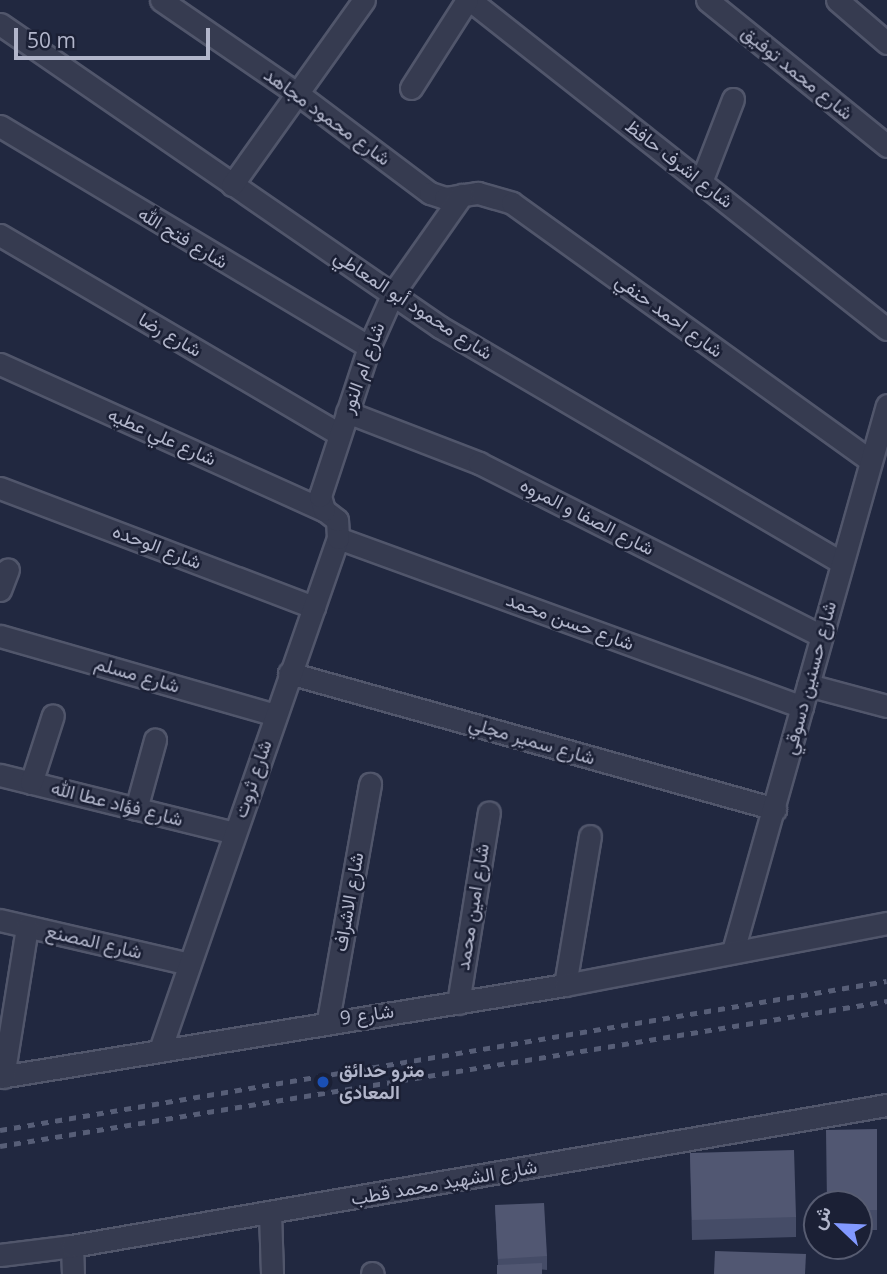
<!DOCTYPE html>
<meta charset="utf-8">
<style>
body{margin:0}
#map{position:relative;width:887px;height:1274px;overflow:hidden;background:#212840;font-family:"Open Sans",Vazirmatn,sans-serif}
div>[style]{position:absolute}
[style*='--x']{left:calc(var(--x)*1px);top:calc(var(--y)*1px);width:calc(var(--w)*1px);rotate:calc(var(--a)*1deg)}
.roads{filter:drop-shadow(2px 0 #51566b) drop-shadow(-2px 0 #51566b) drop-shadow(0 2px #51566b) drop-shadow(0 -2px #51566b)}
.minor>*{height:21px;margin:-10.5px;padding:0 10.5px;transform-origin:10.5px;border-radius:10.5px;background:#363b50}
.rail>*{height:5px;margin-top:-2.5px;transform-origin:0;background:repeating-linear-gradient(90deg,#575e77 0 7px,transparent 0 14px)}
.wall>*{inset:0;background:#454c67}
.building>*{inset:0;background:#515772}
.dots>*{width:19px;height:19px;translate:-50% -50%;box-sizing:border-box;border:4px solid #1b2035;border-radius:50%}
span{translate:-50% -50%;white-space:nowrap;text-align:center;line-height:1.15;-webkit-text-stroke:5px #1b2035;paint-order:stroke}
.street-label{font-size:19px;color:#b2b6cb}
.poi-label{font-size:19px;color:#b2b6cb;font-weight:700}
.left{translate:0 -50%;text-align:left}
.north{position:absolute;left:803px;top:1190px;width:70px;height:70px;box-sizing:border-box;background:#1b2035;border:2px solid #575c71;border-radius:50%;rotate:293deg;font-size:19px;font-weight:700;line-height:28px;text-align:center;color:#b2b6cb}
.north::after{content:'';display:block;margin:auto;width:24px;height:32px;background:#8299ff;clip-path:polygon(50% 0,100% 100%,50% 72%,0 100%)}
.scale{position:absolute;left:14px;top:28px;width:196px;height:32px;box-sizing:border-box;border:4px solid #b2b6cb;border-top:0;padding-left:9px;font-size:21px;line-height:24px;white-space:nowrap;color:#b2b6cb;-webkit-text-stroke:5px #1b2035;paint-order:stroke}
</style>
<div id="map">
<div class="roads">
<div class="minor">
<i style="--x:161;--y:0;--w:166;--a:34.5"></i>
<i style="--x:298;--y:94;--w:165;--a:36.9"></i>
<i style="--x:430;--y:193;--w:16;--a:18"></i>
<i style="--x:445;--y:198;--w:33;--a:-9"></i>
<i style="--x:478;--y:193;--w:35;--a:16"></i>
<i style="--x:512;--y:203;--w:440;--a:35.7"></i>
<i style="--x:470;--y:0;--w:531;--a:38.27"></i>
<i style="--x:707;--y:0;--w:232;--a:39"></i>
<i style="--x:837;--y:0;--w:66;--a:40.7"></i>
<i style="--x:0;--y:24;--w:534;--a:34.55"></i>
<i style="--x:440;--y:327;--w:465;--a:30.4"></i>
<i style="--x:411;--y:88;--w:104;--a:-57.5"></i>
<i style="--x:0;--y:126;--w:430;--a:30.9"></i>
<i style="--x:701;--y:182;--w:89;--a:-68.9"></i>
<i style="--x:232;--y:185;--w:227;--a:-54.5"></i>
<i style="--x:0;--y:235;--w:393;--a:30.4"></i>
<i style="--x:0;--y:364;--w:355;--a:24.3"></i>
<i style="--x:347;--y:412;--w:142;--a:21.1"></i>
<i style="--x:479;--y:463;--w:383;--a:26.8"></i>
<i style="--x:0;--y:488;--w:336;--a:20.8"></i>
<i style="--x:338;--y:538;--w:494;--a:20"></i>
<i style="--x:0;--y:590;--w:22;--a:-69"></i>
<i style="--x:0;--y:636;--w:286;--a:16"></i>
<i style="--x:289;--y:673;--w:505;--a:15.63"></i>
<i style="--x:808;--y:685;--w:82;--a:14.9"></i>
<i style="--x:0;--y:775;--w:241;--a:13.9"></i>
<i style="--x:31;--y:783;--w:71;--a:-72.1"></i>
<i style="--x:136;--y:809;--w:72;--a:-74.6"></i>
<i style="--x:0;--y:920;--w:194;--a:13.1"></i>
<i style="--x:733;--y:951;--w:567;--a:-74.25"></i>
<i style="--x:565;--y:985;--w:151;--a:-80.5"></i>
<i style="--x:458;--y:1003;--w:193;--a:-80.8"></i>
<i style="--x:328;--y:1020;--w:240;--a:-79.9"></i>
<i style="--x:161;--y:1047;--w:539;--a:-70.83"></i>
<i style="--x:338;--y:538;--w:18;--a:-93"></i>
<i style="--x:337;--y:520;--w:16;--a:-142"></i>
<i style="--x:324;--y:510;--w:15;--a:-106"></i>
<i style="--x:320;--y:496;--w:157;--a:-71.8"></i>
<i style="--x:369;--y:347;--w:59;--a:-66"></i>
<i style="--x:393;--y:293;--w:120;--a:-54.9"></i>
<i style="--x:0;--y:1077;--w:572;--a:-9.25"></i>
<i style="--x:565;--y:985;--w:328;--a:-10.9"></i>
<i style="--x:3;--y:1077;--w:152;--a:-80.9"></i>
<i style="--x:270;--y:1213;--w:61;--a:88.1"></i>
<i style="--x:72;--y:1246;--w:28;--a:88"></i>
<i style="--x:0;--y:1255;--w:73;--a:-7.1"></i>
<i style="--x:72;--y:1246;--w:827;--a:-9.82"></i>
<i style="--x:372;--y:1273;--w:1;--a:45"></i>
</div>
</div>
<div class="rail">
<i style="--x:0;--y:1130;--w:899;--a:-9.54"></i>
<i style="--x:0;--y:1146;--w:899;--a:-9.28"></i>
</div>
<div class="wall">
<i style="clip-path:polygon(877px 1129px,877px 1230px,859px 1230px,859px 1204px)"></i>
<i style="clip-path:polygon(690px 1153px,796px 1217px,796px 1237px,692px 1240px)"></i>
<i style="clip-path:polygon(495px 1205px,547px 1256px,547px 1270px,498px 1265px)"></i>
</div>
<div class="building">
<i style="clip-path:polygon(877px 1129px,877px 1210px,859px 1210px,859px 1204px,827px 1204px,826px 1130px)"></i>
<i style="clip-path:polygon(794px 1150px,796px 1217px,692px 1220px,690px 1153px)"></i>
<i style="clip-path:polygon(544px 1203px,547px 1256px,498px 1259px,495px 1205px)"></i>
<i style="clip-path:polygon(715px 1251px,806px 1254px,805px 1274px,714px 1274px)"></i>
<i style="clip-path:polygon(542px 1263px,542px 1274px,497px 1274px,497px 1265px)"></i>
</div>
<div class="dots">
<i style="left:323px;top:1082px;background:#1a4fb4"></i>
</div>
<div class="street-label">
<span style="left:797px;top:73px;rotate:39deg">شارع محمد توفيق</span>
<span style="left:327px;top:117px;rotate:36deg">شارع محمود مجاهد</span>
<span style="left:679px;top:164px;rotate:38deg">شارع اشرف حافظ</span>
<span style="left:183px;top:238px;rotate:31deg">شارع فتح الله</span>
<span style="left:413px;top:305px;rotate:33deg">شارع محمود أبو المعاطي</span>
<span style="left:669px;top:316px;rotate:36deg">شارع احمد حنفي</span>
<span style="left:170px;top:335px;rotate:30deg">شارع رضا</span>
<span style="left:363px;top:368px;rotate:-70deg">شارع ام النور</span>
<span style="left:162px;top:437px;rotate:24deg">شارع علي عطيه</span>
<span style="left:587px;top:517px;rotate:27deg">شارع الصفا و المروه</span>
<span style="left:157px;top:547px;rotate:21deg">شارع الوحده</span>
<span style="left:570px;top:622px;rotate:20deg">شارع حسن محمد</span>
<span style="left:137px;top:675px;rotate:16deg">شارع مسلم</span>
<span style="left:810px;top:678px;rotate:-75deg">شارع حسنين دسوقي</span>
<span style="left:532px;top:741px;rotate:16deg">شارع سمير مجلي</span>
<span style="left:253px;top:779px;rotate:-71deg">شارع ثروت</span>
<span style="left:117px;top:804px;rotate:14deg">شارع فؤاد عطا الله</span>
<span style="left:349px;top:902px;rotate:-80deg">شارع الاشراف</span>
<span style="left:473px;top:907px;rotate:-81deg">شارع امين محمد</span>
<span style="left:94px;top:942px;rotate:13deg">شارع المصنع</span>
<span style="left:367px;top:1015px;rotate:-8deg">شارع 9</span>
<span style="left:444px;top:1183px;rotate:-10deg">شارع الشهيد محمد قطب</span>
</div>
<div class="poi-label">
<span class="left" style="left:339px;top:1082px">مترو حدائق<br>المعادى</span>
</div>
<div class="north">ش</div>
<div class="scale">50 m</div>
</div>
